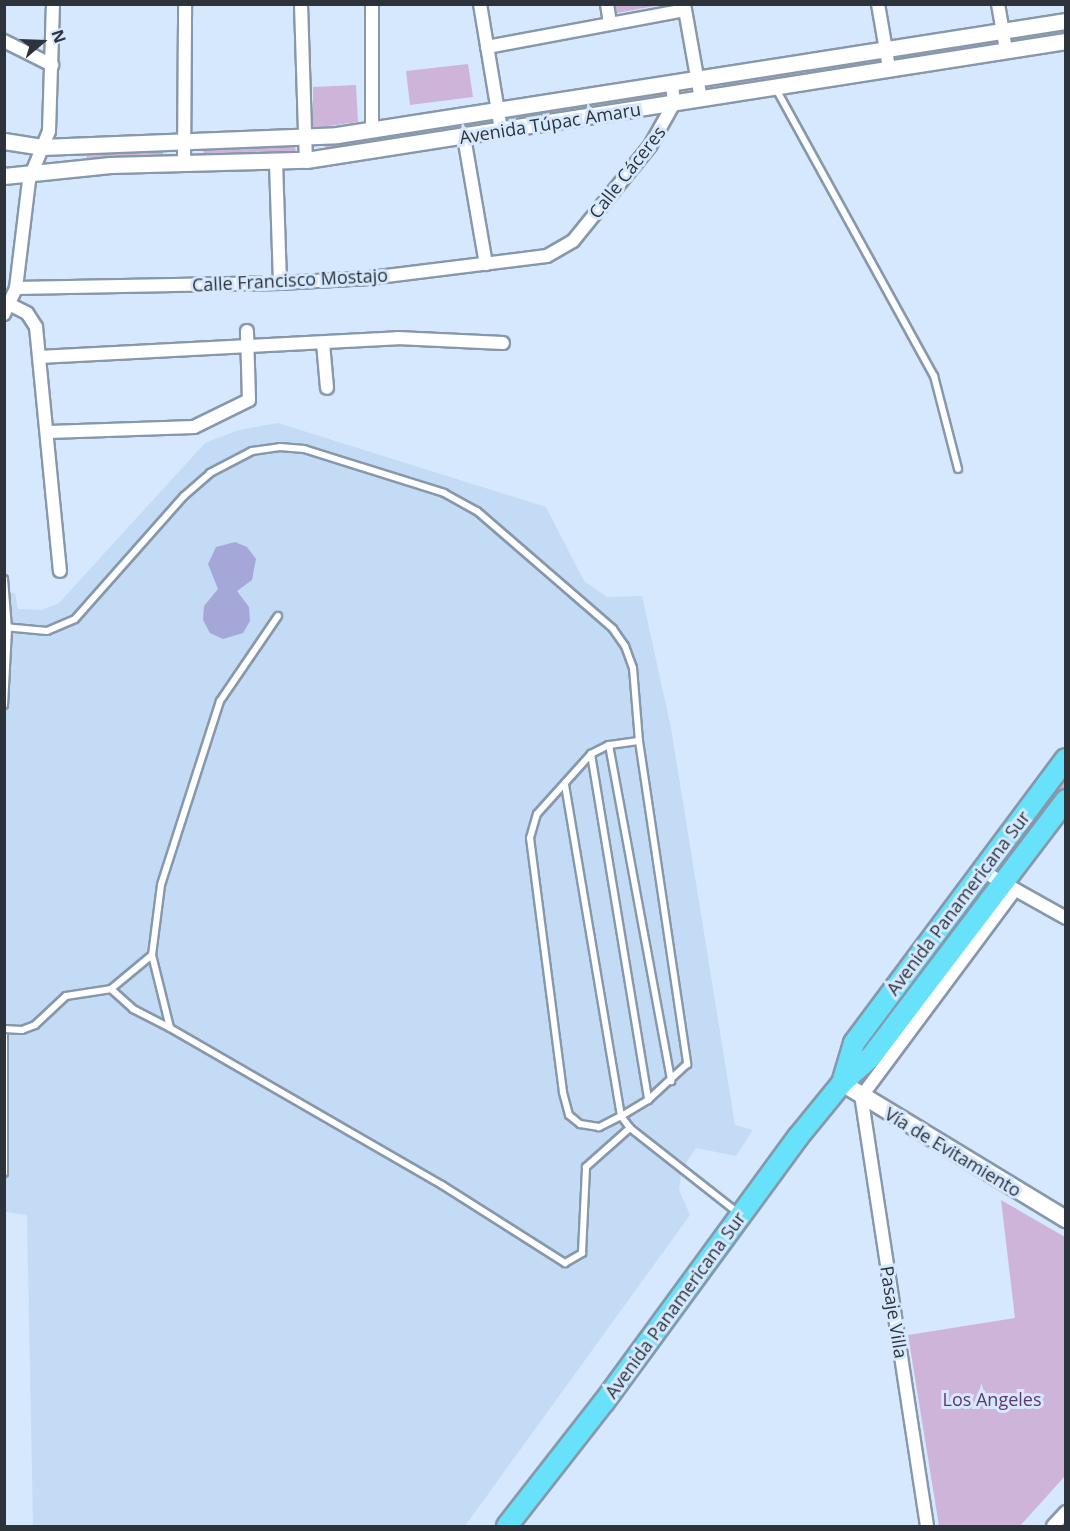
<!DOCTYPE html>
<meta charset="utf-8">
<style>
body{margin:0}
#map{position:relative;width:1070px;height:1531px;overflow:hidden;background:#d6e8fd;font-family:"Open Sans",sans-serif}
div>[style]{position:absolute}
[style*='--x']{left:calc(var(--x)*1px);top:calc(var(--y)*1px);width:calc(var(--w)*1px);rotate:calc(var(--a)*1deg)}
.built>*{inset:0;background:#c3dbf4}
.green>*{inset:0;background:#cfb4da}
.building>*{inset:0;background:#a6a7d9}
.roads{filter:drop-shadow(2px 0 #8798ab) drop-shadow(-2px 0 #8798ab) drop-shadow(0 2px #8798ab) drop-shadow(0 -2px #8798ab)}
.service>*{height:6px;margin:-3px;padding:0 3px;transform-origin:3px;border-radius:3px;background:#fff}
.minor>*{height:12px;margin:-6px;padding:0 6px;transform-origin:6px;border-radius:6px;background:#fff}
.tertiary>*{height:15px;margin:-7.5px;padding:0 7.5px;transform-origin:7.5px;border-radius:7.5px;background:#fff}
.secondary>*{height:16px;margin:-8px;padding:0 8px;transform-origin:8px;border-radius:8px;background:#fff}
.primary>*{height:20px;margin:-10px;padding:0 10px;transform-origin:10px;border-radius:10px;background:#68e2fa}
span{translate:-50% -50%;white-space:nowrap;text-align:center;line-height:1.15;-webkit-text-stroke:6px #d6e8fd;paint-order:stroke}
.street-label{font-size:18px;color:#2c333b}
.park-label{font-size:18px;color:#60366f}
.frame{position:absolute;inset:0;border:6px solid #2c333b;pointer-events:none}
.north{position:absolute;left:12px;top:12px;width:60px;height:60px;-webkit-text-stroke:4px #d6e8fd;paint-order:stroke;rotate:71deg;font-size:16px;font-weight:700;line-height:24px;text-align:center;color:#2c333b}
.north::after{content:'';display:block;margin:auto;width:21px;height:27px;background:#2c333b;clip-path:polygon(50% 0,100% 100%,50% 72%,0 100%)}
</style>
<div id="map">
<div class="built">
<i style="clip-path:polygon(278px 423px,546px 507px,584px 581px,607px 597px,642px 596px,671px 728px,735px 1125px,753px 1130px,736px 1156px,696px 1148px,682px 1169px,679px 1190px,690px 1215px,465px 1526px,33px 1526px,27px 1215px,5px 1212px,5px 592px,15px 593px,18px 609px,42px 610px,59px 603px,205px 443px,239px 430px)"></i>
</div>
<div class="green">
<i style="clip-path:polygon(615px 5px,615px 4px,660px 5px,617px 13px)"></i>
<i style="clip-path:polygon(1065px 25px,1065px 35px,1012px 43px,1010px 33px)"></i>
<i style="clip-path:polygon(989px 38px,991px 47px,897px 61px,896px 52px)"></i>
<i style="clip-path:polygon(876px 51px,878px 62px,723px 88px,721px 80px)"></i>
<i style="clip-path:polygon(468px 64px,473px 97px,410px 105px,406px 71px)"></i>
<i style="clip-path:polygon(356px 85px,358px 122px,313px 128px,313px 87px)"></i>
<i style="clip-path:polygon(669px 90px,670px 98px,521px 124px,519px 114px)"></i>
<i style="clip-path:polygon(496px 119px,498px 129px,325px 149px,324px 141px)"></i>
<i style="clip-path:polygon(295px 145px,296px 154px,204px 156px,203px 147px)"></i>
<i style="clip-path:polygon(86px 149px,163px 149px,163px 157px,87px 158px)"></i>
<i style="clip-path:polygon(1065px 776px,1065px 791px,1012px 866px,1003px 860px)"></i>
<i style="clip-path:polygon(978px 891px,985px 896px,870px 1047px,864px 1043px)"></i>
<i style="clip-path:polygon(1001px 1200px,1065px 1237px,1065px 1476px,1020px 1526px,939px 1526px,908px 1335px,1015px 1318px)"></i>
</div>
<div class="building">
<i style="clip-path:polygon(235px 542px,247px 547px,256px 559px,252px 580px,237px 591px,249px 607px,250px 621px,243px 633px,223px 639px,210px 633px,203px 620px,204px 606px,218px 589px,208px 564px,216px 547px)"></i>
</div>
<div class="roads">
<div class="service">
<i style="--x:775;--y:87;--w:330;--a:61.2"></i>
<i style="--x:934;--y:376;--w:96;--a:75.5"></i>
<i style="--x:4;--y:579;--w:50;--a:85.4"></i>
<i style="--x:8;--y:629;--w:76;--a:93"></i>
<i style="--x:278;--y:616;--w:103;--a:124.3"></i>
<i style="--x:220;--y:701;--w:193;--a:107.8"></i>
<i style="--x:161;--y:885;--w:71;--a:97.3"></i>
<i style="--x:152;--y:955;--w:75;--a:76.1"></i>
<i style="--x:170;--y:1028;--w:314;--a:30"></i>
<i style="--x:442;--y:1185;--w:146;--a:32.4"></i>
<i style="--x:565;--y:1263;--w:20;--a:-30"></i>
<i style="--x:582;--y:1253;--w:86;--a:-87.3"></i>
<i style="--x:586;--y:1167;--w:59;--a:-41.6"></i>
<i style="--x:4;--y:627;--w:43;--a:5.3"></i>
<i style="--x:47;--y:631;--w:30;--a:-23"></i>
<i style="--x:75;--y:619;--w:164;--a:-48.5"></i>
<i style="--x:184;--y:496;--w:35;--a:-41"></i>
<i style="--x:210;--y:473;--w:47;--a:-27.6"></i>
<i style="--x:252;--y:451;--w:28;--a:-8"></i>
<i style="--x:280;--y:447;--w:24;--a:5"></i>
<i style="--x:304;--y:449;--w:147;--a:17.4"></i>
<i style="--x:444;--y:493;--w:38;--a:29"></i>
<i style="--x:477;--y:511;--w:180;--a:40.9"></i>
<i style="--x:613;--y:629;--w:21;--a:55"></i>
<i style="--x:625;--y:646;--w:23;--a:70"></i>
<i style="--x:633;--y:668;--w:73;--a:85.3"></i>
<i style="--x:639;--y:741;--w:327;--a:81.5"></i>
<i style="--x:687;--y:1064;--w:53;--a:137.3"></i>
<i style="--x:648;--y:1100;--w:31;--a:149"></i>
<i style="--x:621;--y:1116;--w:15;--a:53"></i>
<i style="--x:630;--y:1128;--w:137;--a:38.2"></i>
<i style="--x:609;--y:745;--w:342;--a:79.5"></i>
<i style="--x:591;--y:754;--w:351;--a:80.6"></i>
<i style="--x:565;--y:785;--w:336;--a:80.4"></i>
<i style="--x:621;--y:1116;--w:25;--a:153"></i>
<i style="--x:599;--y:1127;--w:19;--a:-171"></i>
<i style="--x:580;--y:1124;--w:14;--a:-141"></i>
<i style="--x:569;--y:1115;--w:24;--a:-105"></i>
<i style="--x:563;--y:1092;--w:256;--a:-97.4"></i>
<i style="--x:530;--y:838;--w:25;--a:-74"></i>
<i style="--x:537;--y:814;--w:81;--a:-48"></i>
<i style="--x:591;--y:754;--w:20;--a:-27"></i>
<i style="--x:609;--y:745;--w:30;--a:-8"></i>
<i style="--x:111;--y:989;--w:30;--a:42"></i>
<i style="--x:133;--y:1009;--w:42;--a:27.2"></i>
<i style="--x:4;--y:1029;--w:18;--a:3"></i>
<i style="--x:22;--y:1030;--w:14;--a:-21"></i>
<i style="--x:35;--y:1025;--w:42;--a:-43.1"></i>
<i style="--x:66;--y:996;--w:46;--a:-8.8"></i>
<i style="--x:111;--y:989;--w:53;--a:-39.7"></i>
<i style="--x:4;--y:1036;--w:137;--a:90"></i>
</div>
<div class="minor">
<i style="--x:301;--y:4;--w:156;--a:88.2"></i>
<i style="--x:480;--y:4;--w:128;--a:80.5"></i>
<i style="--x:607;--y:4;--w:20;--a:81"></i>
<i style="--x:684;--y:4;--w:97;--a:79.9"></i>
<i style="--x:878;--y:4;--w:65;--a:80.2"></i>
<i style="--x:998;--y:4;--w:47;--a:80.1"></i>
<i style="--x:4;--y:41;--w:54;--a:26.6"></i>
<i style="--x:487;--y:47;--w:201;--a:-10.6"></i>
<i style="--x:372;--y:131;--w:127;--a:-90"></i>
<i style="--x:464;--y:137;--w:129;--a:80.2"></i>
<i style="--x:276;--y:162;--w:121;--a:88.1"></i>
<i style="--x:184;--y:165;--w:161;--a:-89.6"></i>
<i style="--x:16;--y:288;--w:264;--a:-1.1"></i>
<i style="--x:280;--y:283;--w:90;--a:-3.2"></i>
<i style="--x:370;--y:278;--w:178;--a:-7.1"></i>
<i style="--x:547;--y:256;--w:30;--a:-30"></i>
<i style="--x:573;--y:241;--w:122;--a:-51"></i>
<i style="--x:650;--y:146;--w:49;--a:-60.8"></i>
<i style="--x:674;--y:103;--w:18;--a:-96"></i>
<i style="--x:11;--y:305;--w:18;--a:27"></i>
<i style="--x:27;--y:313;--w:17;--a:57"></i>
<i style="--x:36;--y:327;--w:245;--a:84.4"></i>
<i style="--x:4;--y:314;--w:29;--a:-65"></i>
<i style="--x:16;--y:288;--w:109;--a:-83.1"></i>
<i style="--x:29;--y:180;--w:53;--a:-67.8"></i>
<i style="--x:49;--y:131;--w:127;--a:-88.2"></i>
<i style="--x:323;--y:343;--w:45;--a:84.9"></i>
<i style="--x:39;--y:357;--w:359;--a:-3"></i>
<i style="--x:397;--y:338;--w:106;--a:2.7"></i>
<i style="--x:49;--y:432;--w:145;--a:-2"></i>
<i style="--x:194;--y:427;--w:61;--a:-26.1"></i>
<i style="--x:249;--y:400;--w:69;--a:-91.7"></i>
<i style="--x:982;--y:871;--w:96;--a:29.2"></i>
<i style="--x:927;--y:1526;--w:434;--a:-98.7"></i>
<i style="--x:861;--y:1097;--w:258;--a:-53.4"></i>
<i style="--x:1053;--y:1526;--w:19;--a:-47"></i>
</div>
<div class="tertiary">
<i style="--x:4;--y:141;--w:38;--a:9"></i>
<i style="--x:42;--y:147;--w:295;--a:-2.3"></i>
<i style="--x:337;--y:135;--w:738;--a:-8.89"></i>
<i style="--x:4;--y:176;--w:107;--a:-5.9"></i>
<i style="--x:110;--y:165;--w:196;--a:-1.5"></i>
<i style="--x:306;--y:160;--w:769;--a:-8.9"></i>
</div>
<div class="secondary">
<i style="--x:842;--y:1083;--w:262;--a:31.3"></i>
</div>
<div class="primary">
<i style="--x:842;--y:1083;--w:42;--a:-73.3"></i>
<i style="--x:854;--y:1043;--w:354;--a:-53.3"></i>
<i style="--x:507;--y:1526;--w:157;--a:-52"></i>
<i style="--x:604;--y:1402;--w:328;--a:-53.8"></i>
<i style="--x:798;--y:1137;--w:70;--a:-50.8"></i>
<i style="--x:842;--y:1083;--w:38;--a:-42"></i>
<i style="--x:870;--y:1058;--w:324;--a:-52.8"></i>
</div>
</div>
<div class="street-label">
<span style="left:550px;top:123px;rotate:-9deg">Avenida Túpac Amaru</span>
<span style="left:627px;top:172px;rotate:-52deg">Calle Cáceres</span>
<span style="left:290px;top:280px;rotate:-3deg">Calle Francisco Mostajo</span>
<span style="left:958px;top:903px;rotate:-53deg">Avenida Panamericana Sur</span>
<span style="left:953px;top:1152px;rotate:31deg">Vía de Evitamiento</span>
<span style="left:675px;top:1305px;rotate:-54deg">Avenida Panamericana Sur</span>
<span style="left:894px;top:1312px;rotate:81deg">Pasaje Villa</span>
</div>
<div class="park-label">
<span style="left:992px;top:1399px">Los Angeles</span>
</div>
<div class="frame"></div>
<div class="north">N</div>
</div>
